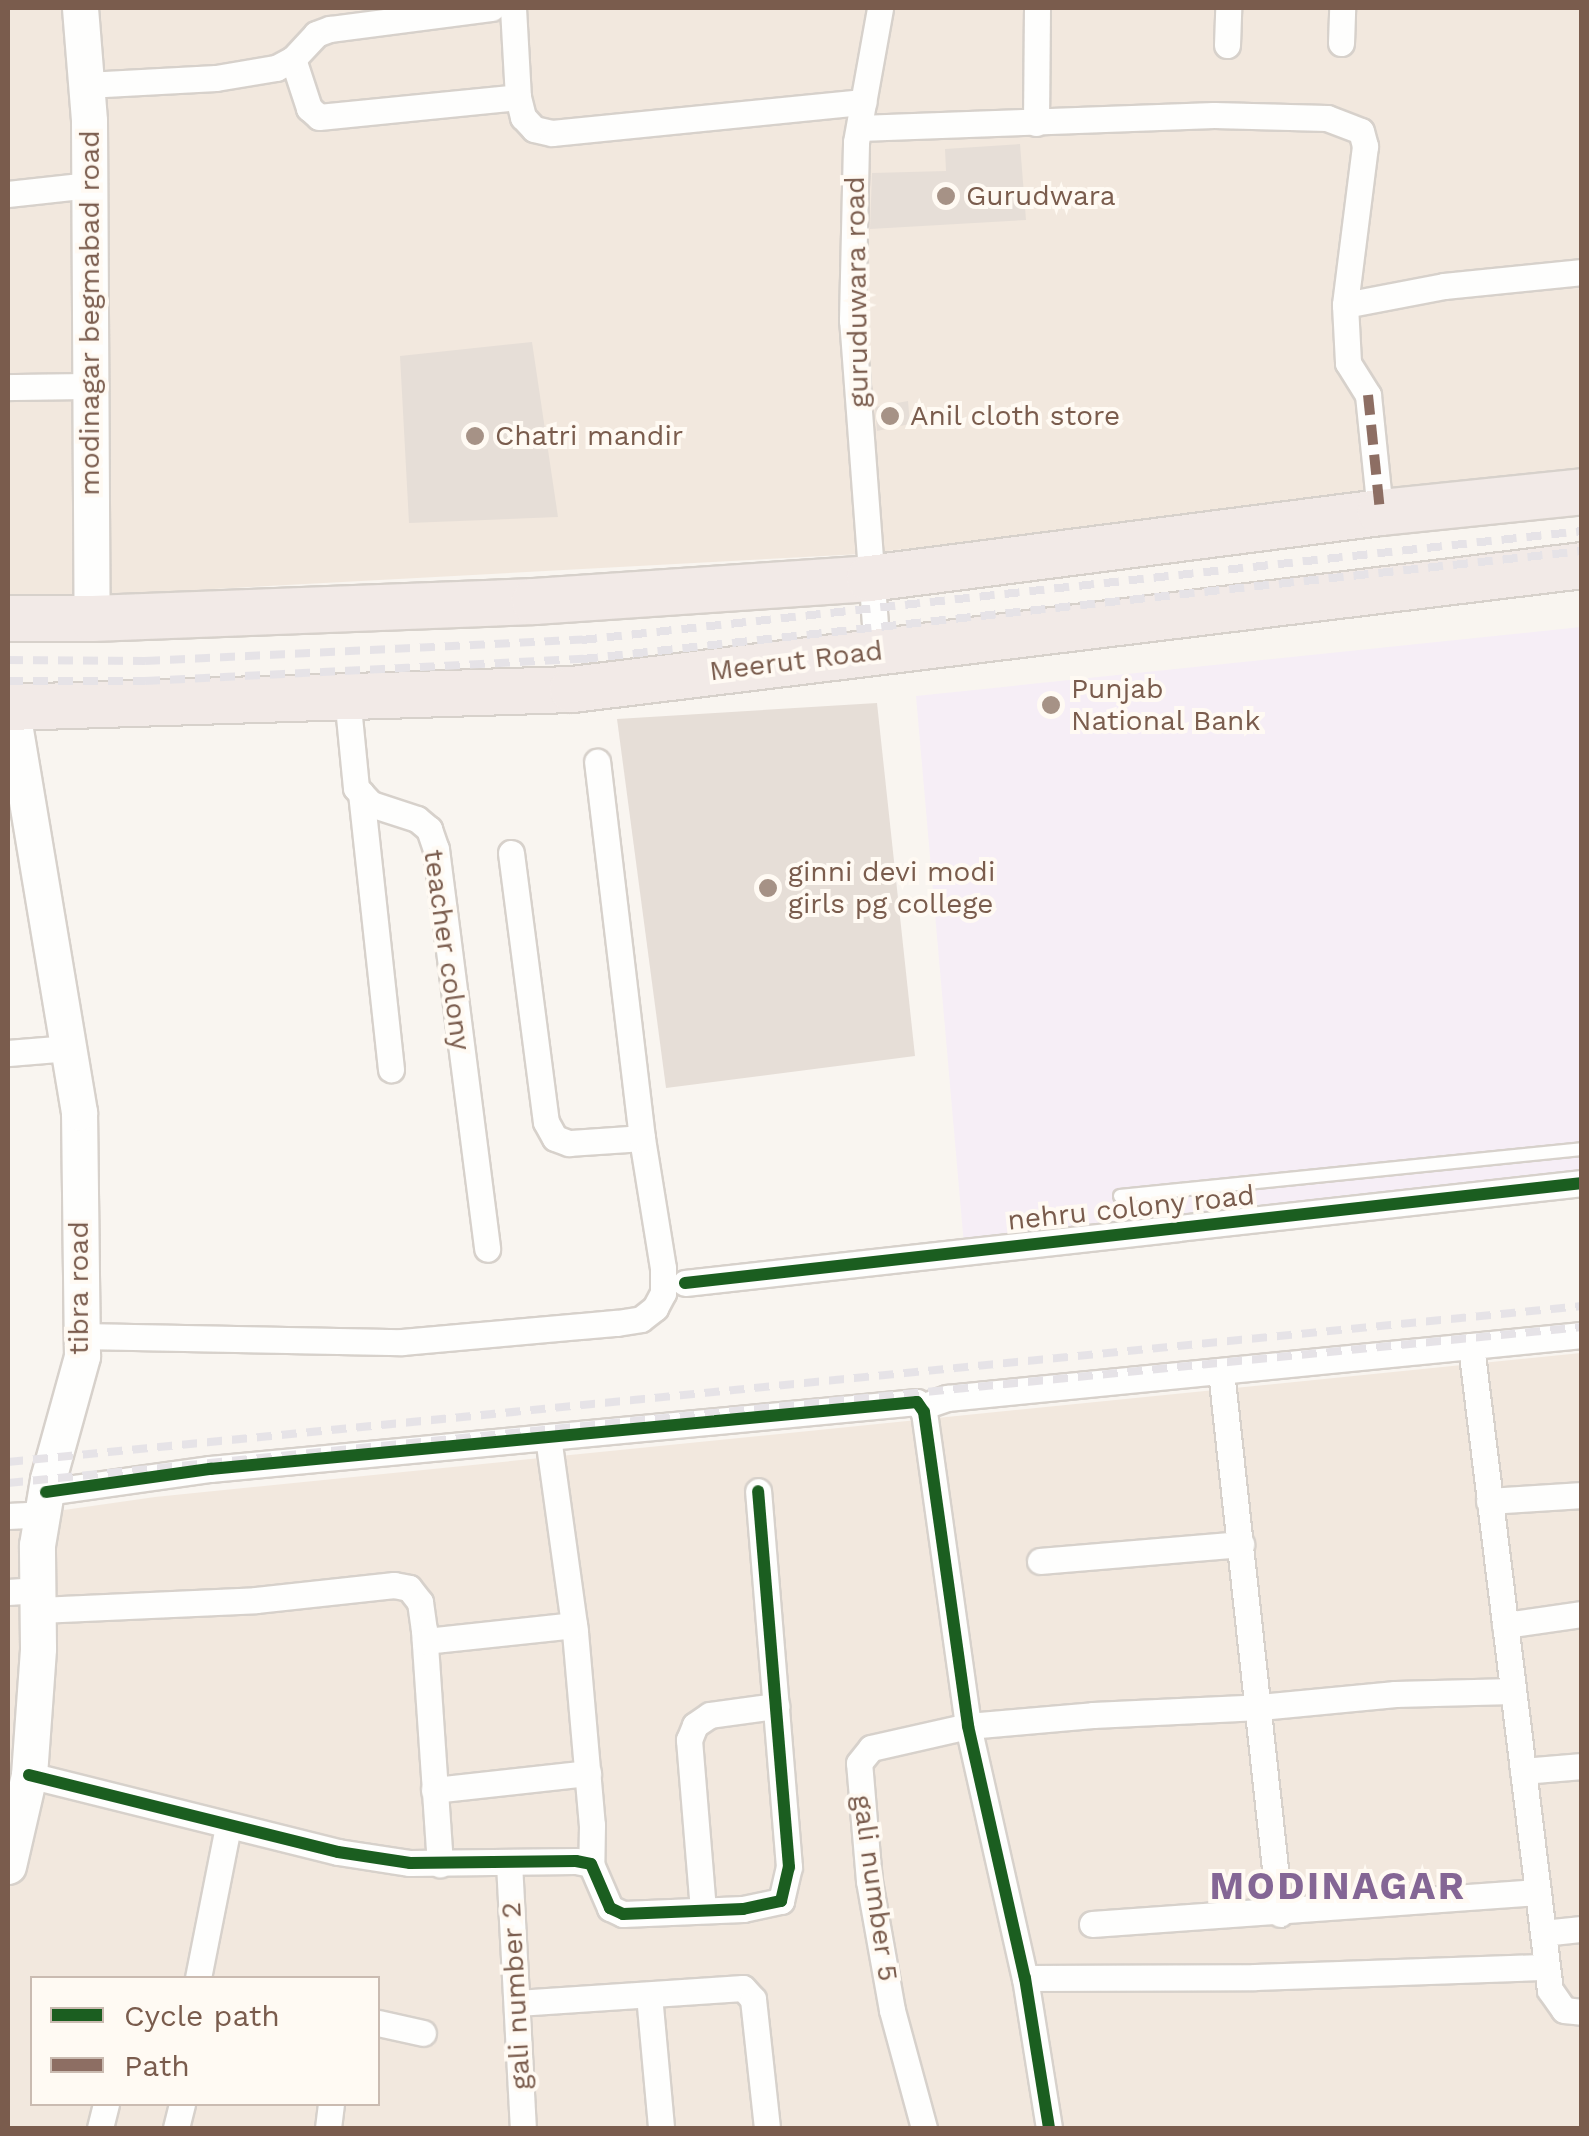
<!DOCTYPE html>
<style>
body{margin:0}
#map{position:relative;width:1589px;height:2136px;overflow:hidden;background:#f9f5f0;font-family:"Work Sans",sans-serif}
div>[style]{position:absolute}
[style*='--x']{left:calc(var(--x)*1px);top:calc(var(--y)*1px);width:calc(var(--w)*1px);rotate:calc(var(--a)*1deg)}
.residential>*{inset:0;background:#f2e8de}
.education>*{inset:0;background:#f6eef6}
.building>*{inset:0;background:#e6ded7}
.roads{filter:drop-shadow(2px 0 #d7d1cb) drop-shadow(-2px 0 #d7d1cb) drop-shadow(0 2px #d7d1cb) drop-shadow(0 -2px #d7d1cb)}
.lane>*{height:12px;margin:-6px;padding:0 6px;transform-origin:6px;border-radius:6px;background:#fefefd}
.street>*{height:25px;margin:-12.5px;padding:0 12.5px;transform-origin:12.5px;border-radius:12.5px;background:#fefefd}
.secondary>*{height:35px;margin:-17.5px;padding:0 17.5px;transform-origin:17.5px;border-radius:17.5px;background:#fefefd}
.highway>*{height:45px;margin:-22.5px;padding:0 22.5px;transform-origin:22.5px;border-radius:22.5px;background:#f2eae7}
.rail>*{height:8px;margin-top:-4px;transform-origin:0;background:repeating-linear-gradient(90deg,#e6e3e7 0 15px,transparent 0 25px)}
.quiet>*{height:10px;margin-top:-5px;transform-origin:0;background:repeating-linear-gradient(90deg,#8d6e63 0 20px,transparent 0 30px)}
.cycleway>*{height:12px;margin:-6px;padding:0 6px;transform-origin:6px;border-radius:6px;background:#1b5e20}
.dots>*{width:28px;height:28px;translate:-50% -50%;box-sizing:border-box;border:5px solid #fffaf3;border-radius:50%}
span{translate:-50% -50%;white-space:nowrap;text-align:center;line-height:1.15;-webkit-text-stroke:8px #fffaf3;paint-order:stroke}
.poi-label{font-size:28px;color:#7a5c4d}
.left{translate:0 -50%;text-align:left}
.street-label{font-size:28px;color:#7a5c4d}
.district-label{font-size:38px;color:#846695;font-weight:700;letter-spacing:2.5px}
.frame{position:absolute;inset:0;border:10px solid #7a5c4d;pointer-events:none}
.legend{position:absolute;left:30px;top:1976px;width:350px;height:130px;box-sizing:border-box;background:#fffaf3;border:2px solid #cabbb1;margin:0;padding:12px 18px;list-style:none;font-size:30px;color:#7a5c4d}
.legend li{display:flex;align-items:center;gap:20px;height:50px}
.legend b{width:50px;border:2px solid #cabbb1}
</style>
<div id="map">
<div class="residential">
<i style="clip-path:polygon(8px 8px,1581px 8px,1581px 474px,861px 554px,8px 600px)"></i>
<i style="clip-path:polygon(evenodd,1581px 1353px,1581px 2128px,8px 2128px,8px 1518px,155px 1497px,1581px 1353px,32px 1978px,378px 1978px,378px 2104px,32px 2104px,32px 1978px)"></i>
</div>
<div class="education">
<i style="clip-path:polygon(1581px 627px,1581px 1181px,964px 1245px,916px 696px)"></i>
</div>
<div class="building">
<i style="clip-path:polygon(1020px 144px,1026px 220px,870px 229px,872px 173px,946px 171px,945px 149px)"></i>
<i style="clip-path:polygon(532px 342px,558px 517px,409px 523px,400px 356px)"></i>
<i style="clip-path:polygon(908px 401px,910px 424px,877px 431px,875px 407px)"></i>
<i style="clip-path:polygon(877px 703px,915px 1056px,666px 1088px,617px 719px)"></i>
</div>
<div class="roads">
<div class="lane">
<i style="--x:1120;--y:1196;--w:464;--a:-5.8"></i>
</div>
<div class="street">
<i style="--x:513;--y:8;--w:89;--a:86.8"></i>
<i style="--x:518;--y:97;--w:21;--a:76"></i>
<i style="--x:523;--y:117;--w:16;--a:47"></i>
<i style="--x:534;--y:129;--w:18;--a:13"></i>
<i style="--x:552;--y:133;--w:313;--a:-5.7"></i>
<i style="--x:1341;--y:43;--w:35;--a:-88"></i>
<i style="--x:1227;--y:45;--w:37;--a:-88"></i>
<i style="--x:293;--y:59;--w:52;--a:71.9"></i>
<i style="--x:309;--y:108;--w:13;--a:42"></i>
<i style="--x:319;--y:117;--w:200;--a:-5.7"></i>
<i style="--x:86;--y:85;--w:130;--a:-3.1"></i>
<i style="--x:216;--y:78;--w:61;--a:-9.5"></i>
<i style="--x:276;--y:68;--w:19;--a:-28"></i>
<i style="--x:293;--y:59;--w:34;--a:-47"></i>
<i style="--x:316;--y:34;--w:15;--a:-20"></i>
<i style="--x:330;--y:29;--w:163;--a:-7.4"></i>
<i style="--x:1036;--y:123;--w:115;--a:-89.5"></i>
<i style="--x:859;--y:128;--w:355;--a:-2.1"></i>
<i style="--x:1214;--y:115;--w:113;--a:1.5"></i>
<i style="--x:1327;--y:118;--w:36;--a:21"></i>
<i style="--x:1361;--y:131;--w:16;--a:75"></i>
<i style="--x:1365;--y:146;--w:160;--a:97.2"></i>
<i style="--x:1345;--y:305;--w:58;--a:87"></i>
<i style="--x:1348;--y:363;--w:38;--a:58"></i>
<i style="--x:1368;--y:395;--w:118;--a:84.1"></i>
<i style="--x:8;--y:194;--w:81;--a:-6.3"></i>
<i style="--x:1345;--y:305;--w:101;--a:-10.9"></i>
<i style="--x:1444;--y:286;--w:139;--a:-5.8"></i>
<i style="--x:8;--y:387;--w:82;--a:-0.7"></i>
<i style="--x:877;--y:651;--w:332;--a:-94.3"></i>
<i style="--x:852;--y:320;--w:178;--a:-88.7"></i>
<i style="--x:856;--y:142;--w:136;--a:-79.8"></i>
<i style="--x:347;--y:696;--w:92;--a:84.4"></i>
<i style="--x:356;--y:788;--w:22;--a:47"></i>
<i style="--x:371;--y:804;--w:48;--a:18.1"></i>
<i style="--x:417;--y:819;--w:16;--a:40"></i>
<i style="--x:429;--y:829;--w:21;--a:71"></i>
<i style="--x:436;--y:849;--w:403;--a:82.7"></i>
<i style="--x:361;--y:793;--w:278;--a:83.8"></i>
<i style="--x:511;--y:853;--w:271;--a:82.6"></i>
<i style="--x:546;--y:1122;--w:18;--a:61"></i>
<i style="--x:555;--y:1138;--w:15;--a:20"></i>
<i style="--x:569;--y:1143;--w:73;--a:-3.9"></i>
<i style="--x:8;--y:1053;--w:61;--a:-4.7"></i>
<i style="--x:685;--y:1283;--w:903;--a:-6.36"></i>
<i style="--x:82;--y:1336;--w:320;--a:1.1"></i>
<i style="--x:402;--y:1342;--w:216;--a:-5.1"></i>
<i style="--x:617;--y:1323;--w:24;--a:-9"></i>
<i style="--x:641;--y:1319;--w:18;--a:-38"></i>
<i style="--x:655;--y:1308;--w:17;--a:-62"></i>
<i style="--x:663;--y:1293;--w:25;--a:-90"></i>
<i style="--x:663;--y:1268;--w:132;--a:-99.2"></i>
<i style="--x:642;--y:1138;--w:379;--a:-96.8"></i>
<i style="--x:1471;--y:1346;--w:649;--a:83.01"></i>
<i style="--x:1550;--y:1990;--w:24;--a:55"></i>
<i style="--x:1564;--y:2010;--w:18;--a:6"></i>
<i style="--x:1221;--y:1371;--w:546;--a:83.8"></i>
<i style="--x:921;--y:1407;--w:28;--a:-19"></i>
<i style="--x:947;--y:1398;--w:638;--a:-5.67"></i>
<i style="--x:548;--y:1437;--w:197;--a:82.1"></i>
<i style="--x:575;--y:1632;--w:194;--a:85"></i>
<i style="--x:592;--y:1825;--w:39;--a:91"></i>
<i style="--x:46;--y:1492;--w:166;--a:-8"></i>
<i style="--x:210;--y:1469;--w:710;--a:-5.41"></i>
<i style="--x:917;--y:1402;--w:12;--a:55"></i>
<i style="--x:924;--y:1412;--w:317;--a:82"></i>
<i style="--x:968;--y:1726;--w:258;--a:77.3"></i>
<i style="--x:1025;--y:1978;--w:152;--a:80.9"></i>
<i style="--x:1489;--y:1501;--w:93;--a:-3.7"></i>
<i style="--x:8;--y:1516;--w:34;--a:-3"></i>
<i style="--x:1040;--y:1561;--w:202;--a:-4.8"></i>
<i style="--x:8;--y:1592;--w:30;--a:-4"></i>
<i style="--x:39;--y:1610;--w:217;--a:-2.6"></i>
<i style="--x:256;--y:1600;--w:139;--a:-6.2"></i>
<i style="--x:394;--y:1585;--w:15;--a:11"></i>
<i style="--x:409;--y:1588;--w:18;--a:52"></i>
<i style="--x:420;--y:1602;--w:28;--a:82"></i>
<i style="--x:424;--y:1630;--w:235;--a:86.1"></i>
<i style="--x:1505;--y:1625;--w:78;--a:-8.1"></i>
<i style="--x:425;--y:1641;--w:150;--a:-6.1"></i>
<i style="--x:1523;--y:1771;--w:59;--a:-4.8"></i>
<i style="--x:29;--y:1775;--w:318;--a:14"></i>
<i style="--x:338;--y:1852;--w:73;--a:8.7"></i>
<i style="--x:410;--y:1863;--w:166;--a:-0.7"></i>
<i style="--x:576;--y:1861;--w:15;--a:11"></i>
<i style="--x:591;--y:1864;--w:48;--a:66.6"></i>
<i style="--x:610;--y:1908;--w:14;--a:25"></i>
<i style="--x:623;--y:1914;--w:120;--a:-2.4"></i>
<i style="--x:743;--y:1909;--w:39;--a:-12"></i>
<i style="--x:781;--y:1901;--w:35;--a:-77"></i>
<i style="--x:789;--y:1867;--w:377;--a:-94.7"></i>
<i style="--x:434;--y:1790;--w:155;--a:-6.3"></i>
<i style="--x:509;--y:1863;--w:265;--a:87"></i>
<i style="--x:703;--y:1910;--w:171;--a:-94.7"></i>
<i style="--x:689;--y:1740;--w:16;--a:-68"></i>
<i style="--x:695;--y:1725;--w:18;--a:-34"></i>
<i style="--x:710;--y:1715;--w:67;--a:-7.8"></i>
<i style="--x:1092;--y:1924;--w:447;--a:-4.1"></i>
<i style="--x:1543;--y:1933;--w:39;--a:-6"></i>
<i style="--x:198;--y:1978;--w:155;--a:-78.8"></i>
<i style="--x:1025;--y:1978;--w:230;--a:-0.2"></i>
<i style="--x:1255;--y:1977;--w:292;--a:-2"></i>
<i style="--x:649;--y:1995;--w:134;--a:84.8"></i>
<i style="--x:517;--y:2003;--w:226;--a:-3.8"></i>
<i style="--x:743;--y:1988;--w:15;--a:48"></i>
<i style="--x:753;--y:1999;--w:130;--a:83.8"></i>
<i style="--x:378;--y:2023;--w:46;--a:12.5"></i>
<i style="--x:100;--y:2128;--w:25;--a:-76"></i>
<i style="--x:176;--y:2128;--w:25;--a:-76"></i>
<i style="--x:328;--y:2128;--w:24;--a:-83"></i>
<i style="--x:924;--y:2128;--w:122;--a:-105.2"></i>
<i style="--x:892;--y:2010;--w:131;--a:-100.1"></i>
<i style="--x:869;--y:1881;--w:118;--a:-94.8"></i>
<i style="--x:859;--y:1763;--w:19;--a:-51"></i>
<i style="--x:871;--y:1748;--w:99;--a:-12.8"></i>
<i style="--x:968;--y:1726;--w:125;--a:-5"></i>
<i style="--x:1093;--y:1715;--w:167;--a:-2.7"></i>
<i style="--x:1260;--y:1707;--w:136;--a:-5.5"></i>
<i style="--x:1395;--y:1694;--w:118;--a:-1.5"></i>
</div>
<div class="secondary">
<i style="--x:80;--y:8;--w:113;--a:85.4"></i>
<i style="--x:89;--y:121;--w:497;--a:89.7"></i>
<i style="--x:8;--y:1866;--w:93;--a:-77"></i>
<i style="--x:29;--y:1775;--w:127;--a:-85.9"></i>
<i style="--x:38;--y:1648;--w:103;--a:-90.6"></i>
<i style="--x:37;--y:1545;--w:67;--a:-80.5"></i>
<i style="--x:48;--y:1479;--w:128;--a:-74.5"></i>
<i style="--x:82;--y:1356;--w:244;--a:-90.7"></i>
<i style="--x:79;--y:1112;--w:411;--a:-99.5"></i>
</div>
<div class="highway">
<i style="--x:8;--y:618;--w:84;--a:0"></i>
<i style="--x:92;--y:618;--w:442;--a:-2.2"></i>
<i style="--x:534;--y:601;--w:336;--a:-3.9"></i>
<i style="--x:869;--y:578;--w:515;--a:-7.36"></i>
<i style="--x:1380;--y:512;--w:203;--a:-5.9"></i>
<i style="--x:8;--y:707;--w:564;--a:-1.83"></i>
<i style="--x:572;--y:689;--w:1018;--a:-7"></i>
</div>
</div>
<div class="rail">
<i style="--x:8;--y:660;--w:137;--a:0.4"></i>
<i style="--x:145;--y:661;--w:438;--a:-2.8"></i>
<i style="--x:582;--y:640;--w:1006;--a:-6.22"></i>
<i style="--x:8;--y:681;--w:137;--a:0"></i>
<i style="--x:145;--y:681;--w:439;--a:-2.9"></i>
<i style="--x:583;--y:659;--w:1005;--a:-6.17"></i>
<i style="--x:8;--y:1462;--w:1582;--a:-5.66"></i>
<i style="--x:8;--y:1483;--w:1582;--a:-5.66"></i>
</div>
<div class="quiet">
<i style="--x:1368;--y:395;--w:118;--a:84.1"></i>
</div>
<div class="cycleway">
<i style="--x:685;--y:1283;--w:903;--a:-6.36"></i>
<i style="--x:46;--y:1492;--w:166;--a:-8"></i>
<i style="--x:210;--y:1469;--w:710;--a:-5.41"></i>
<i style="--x:917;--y:1402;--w:12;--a:55"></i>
<i style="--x:924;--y:1412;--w:317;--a:82"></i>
<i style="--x:968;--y:1726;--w:258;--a:77.3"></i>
<i style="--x:1025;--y:1978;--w:152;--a:80.9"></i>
<i style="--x:29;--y:1775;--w:318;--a:14"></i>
<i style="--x:338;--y:1852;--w:73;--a:8.7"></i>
<i style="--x:410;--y:1863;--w:166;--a:-0.7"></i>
<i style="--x:576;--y:1861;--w:15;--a:11"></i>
<i style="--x:591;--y:1864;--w:48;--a:66.6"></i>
<i style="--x:610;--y:1908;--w:14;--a:25"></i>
<i style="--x:623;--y:1914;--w:120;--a:-2.4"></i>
<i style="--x:743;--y:1909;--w:39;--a:-12"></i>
<i style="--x:781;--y:1901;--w:35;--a:-77"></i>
<i style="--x:789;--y:1867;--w:377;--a:-94.7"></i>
</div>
<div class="dots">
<i style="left:946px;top:196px;background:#a69286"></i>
<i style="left:890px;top:416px;background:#a69286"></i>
<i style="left:475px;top:436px;background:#a69286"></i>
<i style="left:1051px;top:705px;background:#a69286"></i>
<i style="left:768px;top:888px;background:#a69286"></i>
</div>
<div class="poi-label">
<span class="left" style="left:966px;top:196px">Gurudwara</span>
<span class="left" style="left:910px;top:416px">Anil cloth store</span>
<span class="left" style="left:495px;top:436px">Chatri mandir</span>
<span class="left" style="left:1071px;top:705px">Punjab<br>National Bank</span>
<span class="left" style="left:788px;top:888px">ginni devi modi<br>girls pg college</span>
</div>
<div class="street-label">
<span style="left:857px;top:292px;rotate:-91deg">guruduwara road</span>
<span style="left:90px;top:313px;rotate:-90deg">modinagar begmabad road</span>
<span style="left:796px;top:661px;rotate:-7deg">Meerut Road</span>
<span style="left:447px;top:950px;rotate:82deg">teacher colony</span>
<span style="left:1131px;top:1208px;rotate:-6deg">nehru colony road</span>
<span style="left:79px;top:1288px;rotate:-90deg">tibra road</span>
<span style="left:875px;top:1888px;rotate:82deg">gali number 5</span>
<span style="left:516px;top:1996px;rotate:-93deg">gali number 2</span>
</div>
<div class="district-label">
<span style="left:1338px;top:1887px">MODINAGAR</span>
</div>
<div class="frame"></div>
<ul class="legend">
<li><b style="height:12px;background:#1b5e20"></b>Cycle path</li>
<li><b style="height:12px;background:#8d6e63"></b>Path</li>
</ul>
</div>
